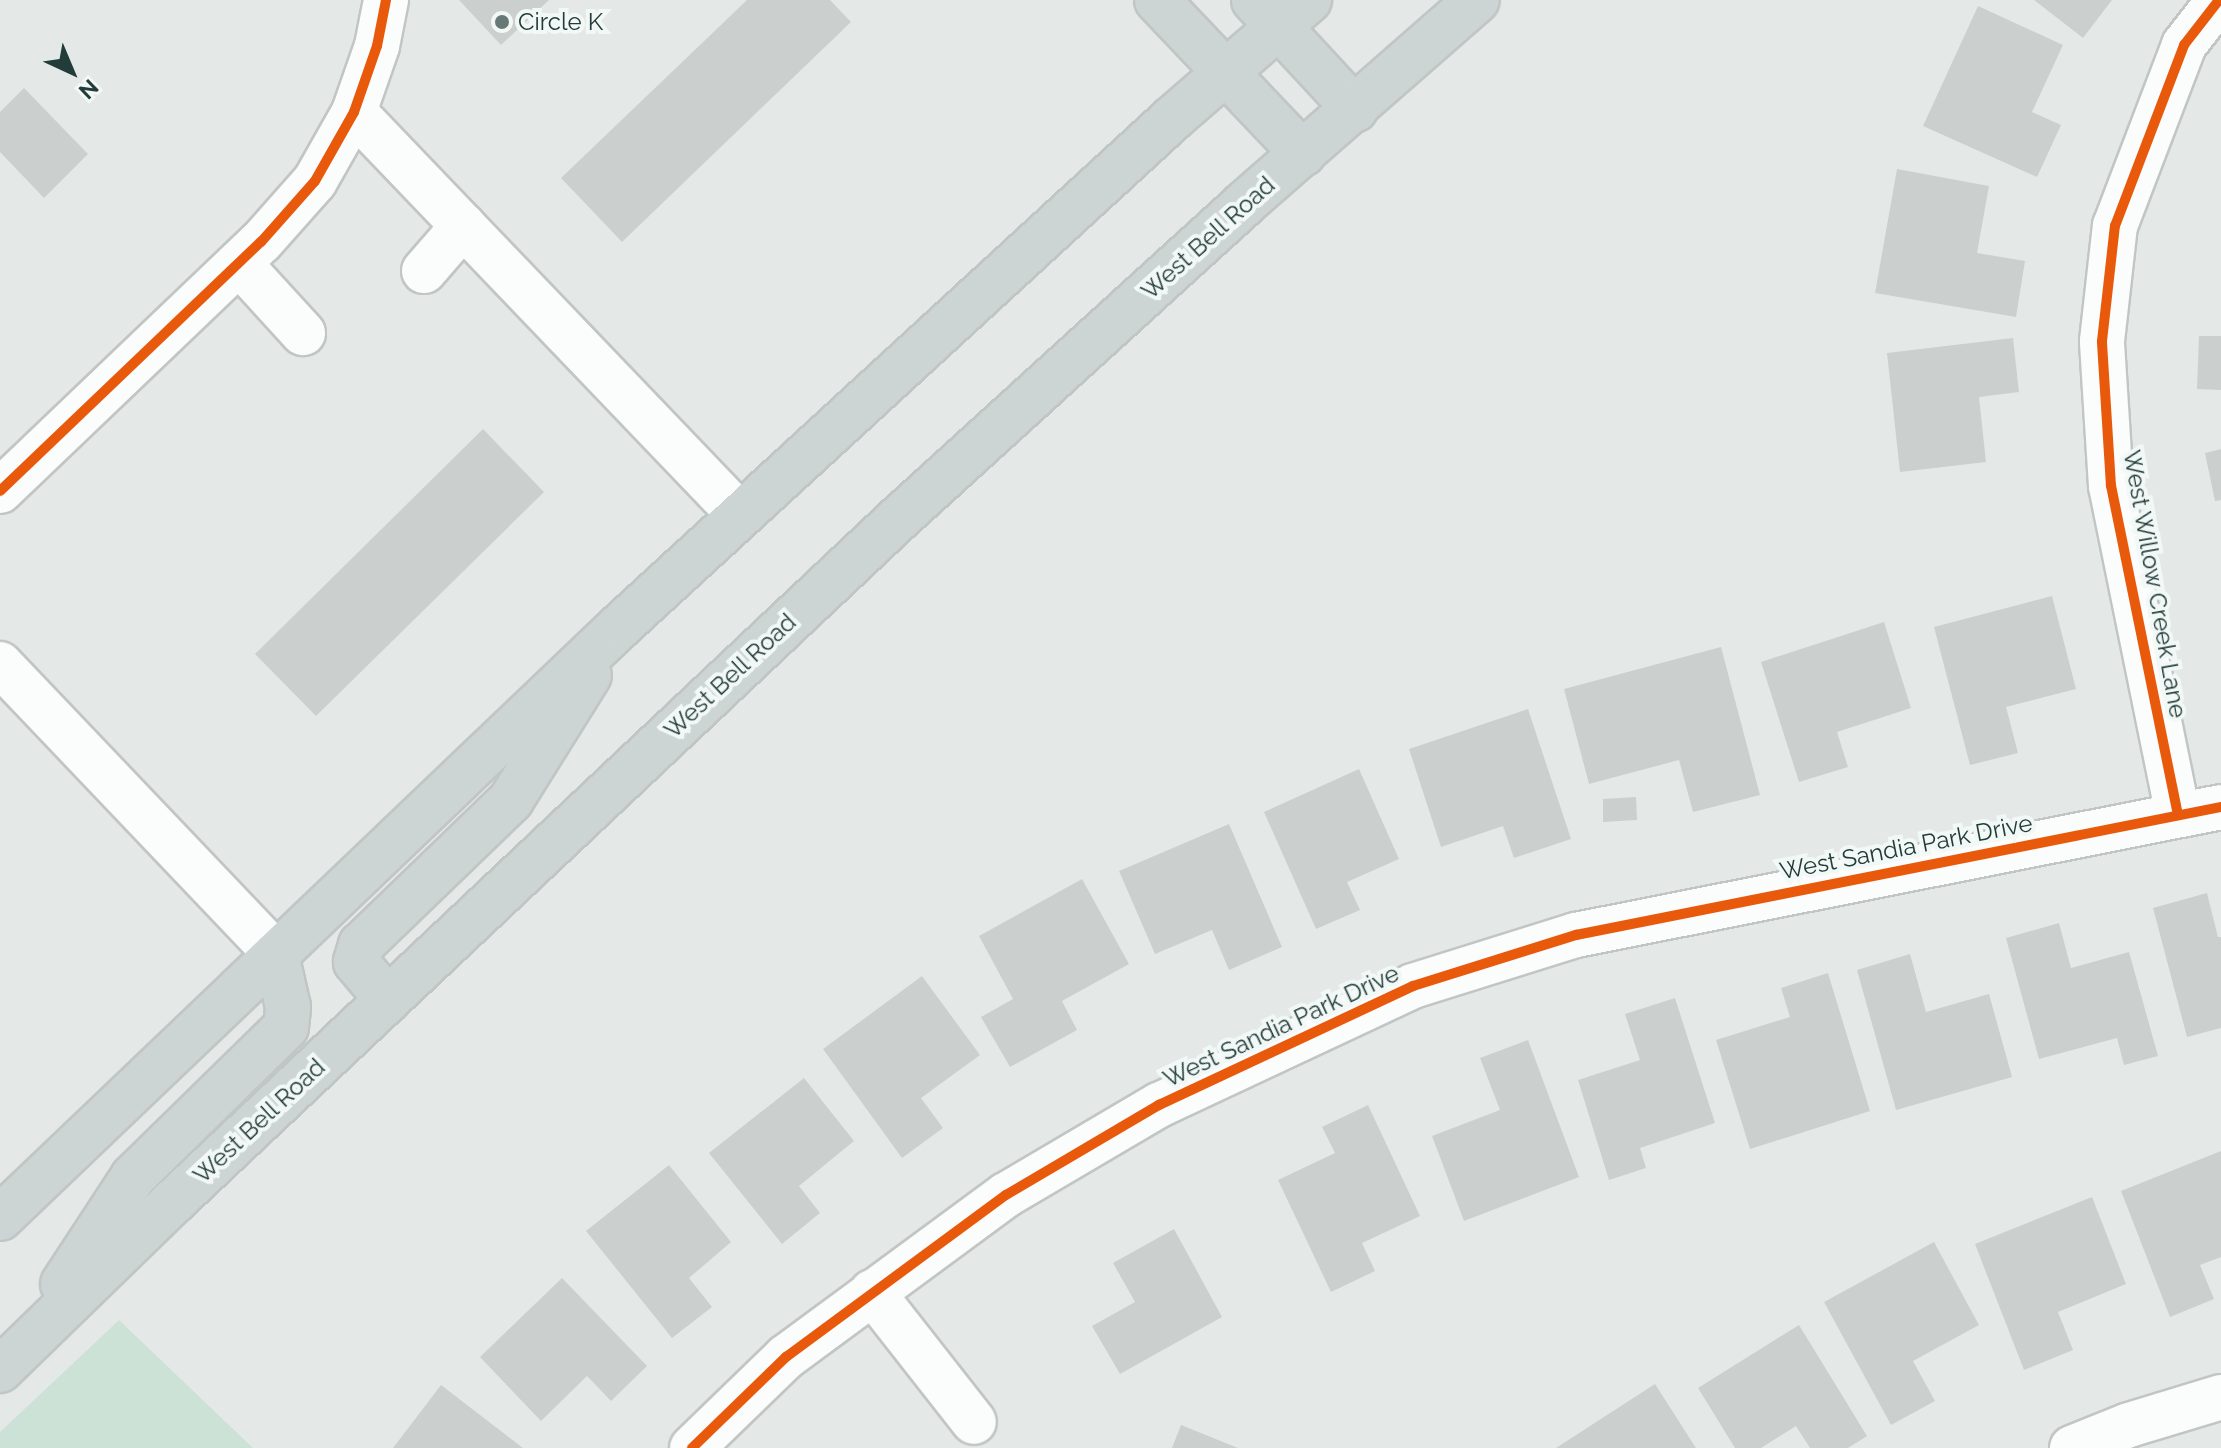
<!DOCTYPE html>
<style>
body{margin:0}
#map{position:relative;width:2221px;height:1448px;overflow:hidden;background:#e4e9e8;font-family:Raleway,sans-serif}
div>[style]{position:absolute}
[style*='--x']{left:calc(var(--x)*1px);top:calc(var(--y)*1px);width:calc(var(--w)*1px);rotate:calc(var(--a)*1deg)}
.green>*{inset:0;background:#cde2d7}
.building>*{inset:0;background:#cbd0cf}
.roads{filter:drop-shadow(2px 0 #c1c6c5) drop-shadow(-2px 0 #c1c6c5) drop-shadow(0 2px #c1c6c5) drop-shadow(0 -2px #c1c6c5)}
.minor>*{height:44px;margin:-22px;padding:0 22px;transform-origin:22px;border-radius:22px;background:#fbfcfc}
.major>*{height:44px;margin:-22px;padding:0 22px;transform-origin:22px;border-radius:22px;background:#cdd5d4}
.cycleway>*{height:10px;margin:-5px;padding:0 5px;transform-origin:5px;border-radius:5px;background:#e8590c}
.dots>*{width:22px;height:22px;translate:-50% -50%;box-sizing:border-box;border:4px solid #f2f8f6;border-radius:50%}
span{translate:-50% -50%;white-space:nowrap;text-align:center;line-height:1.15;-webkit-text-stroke:8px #f2f8f6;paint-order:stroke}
.poi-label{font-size:24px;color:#223c39}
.left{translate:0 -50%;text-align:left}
.street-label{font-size:24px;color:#223c39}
.north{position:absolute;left:32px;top:32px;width:80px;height:80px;-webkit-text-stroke:6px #f2f8f6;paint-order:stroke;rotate:136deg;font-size:22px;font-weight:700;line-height:32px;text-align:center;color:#223c39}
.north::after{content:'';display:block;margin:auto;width:28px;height:36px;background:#223c39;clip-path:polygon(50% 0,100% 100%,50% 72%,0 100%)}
</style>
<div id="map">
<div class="green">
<i style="clip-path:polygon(119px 1320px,253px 1448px,0 1448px,0 1432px)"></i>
</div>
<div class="building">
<i style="clip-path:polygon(459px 0,549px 0,501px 45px)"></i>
<i style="clip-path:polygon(747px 0,830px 0,851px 22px,622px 242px,561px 178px)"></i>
<i style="clip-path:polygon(2034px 0,2112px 0,2083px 38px)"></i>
<i style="clip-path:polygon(1978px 6px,2063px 45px,2032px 112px,2061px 125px,2037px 177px,1923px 126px)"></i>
<i style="clip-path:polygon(24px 88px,88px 154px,44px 198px,0 152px,0 112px)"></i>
<i style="clip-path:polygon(1897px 169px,1989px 186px,1977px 253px,2025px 261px,2016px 317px,1875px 293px)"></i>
<i style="clip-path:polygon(2199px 336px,2221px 336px,2221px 390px,2197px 389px)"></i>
<i style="clip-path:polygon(2013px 338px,2019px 392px,1979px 397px,1986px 462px,1900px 472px,1887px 353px)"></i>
<i style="clip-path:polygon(483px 429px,544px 492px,316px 716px,255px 654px)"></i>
<i style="clip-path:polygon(2221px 449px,2221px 500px,2215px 501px,2205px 453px)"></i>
<i style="clip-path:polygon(2052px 596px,2076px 689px,2006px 707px,2018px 753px,1970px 765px,1934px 627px)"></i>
<i style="clip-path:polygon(1884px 622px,1911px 708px,1837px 732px,1848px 767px,1799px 782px,1761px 662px)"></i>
<i style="clip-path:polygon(1721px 647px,1760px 795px,1693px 812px,1679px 760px,1589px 784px,1564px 689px)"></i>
<i style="clip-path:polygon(1528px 709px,1571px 839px,1514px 858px,1503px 826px,1441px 847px,1409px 749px)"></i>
<i style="clip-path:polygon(1359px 769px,1399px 859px,1347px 882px,1360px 910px,1316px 929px,1264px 812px)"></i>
<i style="clip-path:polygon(1636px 797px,1637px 820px,1603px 822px,1603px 799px)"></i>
<i style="clip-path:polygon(1229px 824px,1282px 947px,1229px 970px,1212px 930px,1155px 954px,1119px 871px)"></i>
<i style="clip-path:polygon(1082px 879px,1129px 964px,1062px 1001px,1077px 1030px,1010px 1067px,981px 1017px,1013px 999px,979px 936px)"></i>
<i style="clip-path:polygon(2207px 893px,2218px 937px,2221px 937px,2221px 1028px,2187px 1037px,2153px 908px)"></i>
<i style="clip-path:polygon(2059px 923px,2071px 968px,2129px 952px,2158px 1056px,2124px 1065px,2117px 1038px,2039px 1059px,2006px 938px)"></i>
<i style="clip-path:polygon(1910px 954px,1926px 1012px,1989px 994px,2012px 1077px,1896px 1110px,1857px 970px)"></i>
<i style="clip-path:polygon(1828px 973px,1870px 1111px,1750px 1149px,1716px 1040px,1790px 1017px,1781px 988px)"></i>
<i style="clip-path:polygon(922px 976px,980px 1055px,921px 1098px,943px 1128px,902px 1158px,823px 1049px)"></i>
<i style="clip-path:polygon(1675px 998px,1715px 1123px,1640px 1148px,1646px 1168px,1609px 1180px,1578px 1080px,1640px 1060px,1625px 1014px)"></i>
<i style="clip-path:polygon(1528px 1040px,1579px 1177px,1464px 1221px,1432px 1136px,1500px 1110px,1480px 1058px)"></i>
<i style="clip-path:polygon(804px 1078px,854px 1141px,799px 1186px,820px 1213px,782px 1244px,709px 1153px)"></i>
<i style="clip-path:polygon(1368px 1105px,1420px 1216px,1362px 1243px,1375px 1271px,1331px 1292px,1278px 1180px,1335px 1153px,1322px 1127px)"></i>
<i style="clip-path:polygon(2221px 1151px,2221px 1257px,2200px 1265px,2214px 1299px,2170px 1317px,2121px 1191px)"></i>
<i style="clip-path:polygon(669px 1165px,731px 1242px,689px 1278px,712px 1307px,672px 1338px,586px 1231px)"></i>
<i style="clip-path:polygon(2092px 1197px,2126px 1284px,2058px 1312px,2073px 1350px,2024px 1370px,1975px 1244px)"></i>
<i style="clip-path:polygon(1174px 1229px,1222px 1317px,1120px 1374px,1092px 1326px,1135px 1302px,1113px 1263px)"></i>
<i style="clip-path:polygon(1934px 1242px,1979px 1325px,1913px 1361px,1935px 1401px,1891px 1425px,1824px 1302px)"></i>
<i style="clip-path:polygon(562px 1278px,647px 1366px,611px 1401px,587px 1376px,541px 1421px,480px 1357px)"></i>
<i style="clip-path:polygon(1799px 1325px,1867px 1436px,1848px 1448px,1810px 1448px,1796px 1426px,1761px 1448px,1735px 1448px,1698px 1388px)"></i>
<i style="clip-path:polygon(1655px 1384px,1696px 1448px,1556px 1448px)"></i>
<i style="clip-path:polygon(441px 1385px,523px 1448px,393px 1448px)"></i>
<i style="clip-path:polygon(1181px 1425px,1238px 1448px,1172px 1448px)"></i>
</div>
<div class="roads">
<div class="minor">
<i style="--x:354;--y:112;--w:558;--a:46.23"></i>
<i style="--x:239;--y:263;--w:95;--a:47.6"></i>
<i style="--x:424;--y:271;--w:60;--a:-49.1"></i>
<i style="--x:0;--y:491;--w:361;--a:-43.7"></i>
<i style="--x:261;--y:242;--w:81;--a:-48.5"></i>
<i style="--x:315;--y:181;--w:79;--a:-60.5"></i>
<i style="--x:354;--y:112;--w:70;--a:-70.8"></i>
<i style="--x:377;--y:46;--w:47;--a:-78.9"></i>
<i style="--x:0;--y:664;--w:400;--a:46.4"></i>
<i style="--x:2178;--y:815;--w:336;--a:-101.5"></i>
<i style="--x:2111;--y:486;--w:145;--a:-93.6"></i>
<i style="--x:2102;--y:341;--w:116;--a:-83.6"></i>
<i style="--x:2115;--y:226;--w:194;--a:-69.1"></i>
<i style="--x:2184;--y:45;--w:57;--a:-52.1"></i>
<i style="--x:872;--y:1292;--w:165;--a:51.9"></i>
<i style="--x:692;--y:1448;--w:131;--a:-44.1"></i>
<i style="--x:786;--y:1357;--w:273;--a:-36.4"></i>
<i style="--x:1006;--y:1195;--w:178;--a:-30.5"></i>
<i style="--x:1159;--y:1105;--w:280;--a:-25.1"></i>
<i style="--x:1413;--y:986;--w:171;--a:-17.4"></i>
<i style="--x:1576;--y:935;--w:658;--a:-11.22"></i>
<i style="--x:2072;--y:1448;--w:61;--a:-22"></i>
<i style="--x:2129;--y:1425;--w:96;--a:-16.9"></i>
</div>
<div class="major">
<i style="--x:1157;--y:0;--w:212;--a:46.5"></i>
<i style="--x:1254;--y:0;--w:149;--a:47.2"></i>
<i style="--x:388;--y:1000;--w:50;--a:-130.1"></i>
<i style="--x:356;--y:962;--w:18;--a:-74"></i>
<i style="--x:361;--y:945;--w:209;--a:-44"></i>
<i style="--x:511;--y:800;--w:147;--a:-58"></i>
<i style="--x:0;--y:1218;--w:857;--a:-43.68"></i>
<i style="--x:620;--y:626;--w:751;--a:-42.57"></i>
<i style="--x:1173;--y:118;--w:180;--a:-40.9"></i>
<i style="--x:63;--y:1284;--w:128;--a:-56.8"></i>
<i style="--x:133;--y:1177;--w:214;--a:-44.4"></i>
<i style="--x:286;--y:1027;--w:20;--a:-84"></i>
<i style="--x:288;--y:1007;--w:54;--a:-102.8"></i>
<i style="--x:0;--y:1370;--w:243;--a:-44.2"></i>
<i style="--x:174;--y:1201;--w:995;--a:-43.29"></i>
<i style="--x:898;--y:519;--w:469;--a:-42.3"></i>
<i style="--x:1245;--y:203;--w:308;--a:-41.2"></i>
</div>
</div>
<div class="cycleway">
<i style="--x:0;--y:491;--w:361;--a:-43.7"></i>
<i style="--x:261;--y:242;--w:81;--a:-48.5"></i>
<i style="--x:315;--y:181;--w:79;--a:-60.5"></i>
<i style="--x:354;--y:112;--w:70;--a:-70.8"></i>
<i style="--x:377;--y:46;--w:47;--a:-78.9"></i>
<i style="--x:2178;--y:815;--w:336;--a:-101.5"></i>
<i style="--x:2111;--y:486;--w:145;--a:-93.6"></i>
<i style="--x:2102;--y:341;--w:116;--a:-83.6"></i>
<i style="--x:2115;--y:226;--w:194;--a:-69.1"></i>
<i style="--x:2184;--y:45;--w:57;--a:-52.1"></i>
<i style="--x:692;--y:1448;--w:131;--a:-44.1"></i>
<i style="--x:786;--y:1357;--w:273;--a:-36.4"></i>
<i style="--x:1006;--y:1195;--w:178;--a:-30.5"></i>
<i style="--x:1159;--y:1105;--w:280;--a:-25.1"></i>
<i style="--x:1413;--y:986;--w:171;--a:-17.4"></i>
<i style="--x:1576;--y:935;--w:658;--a:-11.22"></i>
</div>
<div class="dots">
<i style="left:502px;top:22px;background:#667976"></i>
</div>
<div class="poi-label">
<span class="left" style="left:518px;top:22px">Circle K</span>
</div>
<div class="street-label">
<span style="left:1208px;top:238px;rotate:-42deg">West Bell Road</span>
<span style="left:2155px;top:584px;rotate:80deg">West Willow Creek Lane</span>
<span style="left:730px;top:676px;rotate:-43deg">West Bell Road</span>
<span style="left:1906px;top:847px;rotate:-11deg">West Sandia Park Drive</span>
<span style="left:1281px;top:1026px;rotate:-25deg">West Sandia Park Drive</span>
<span style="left:259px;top:1121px;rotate:-43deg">West Bell Road</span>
</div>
<div class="north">N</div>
</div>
